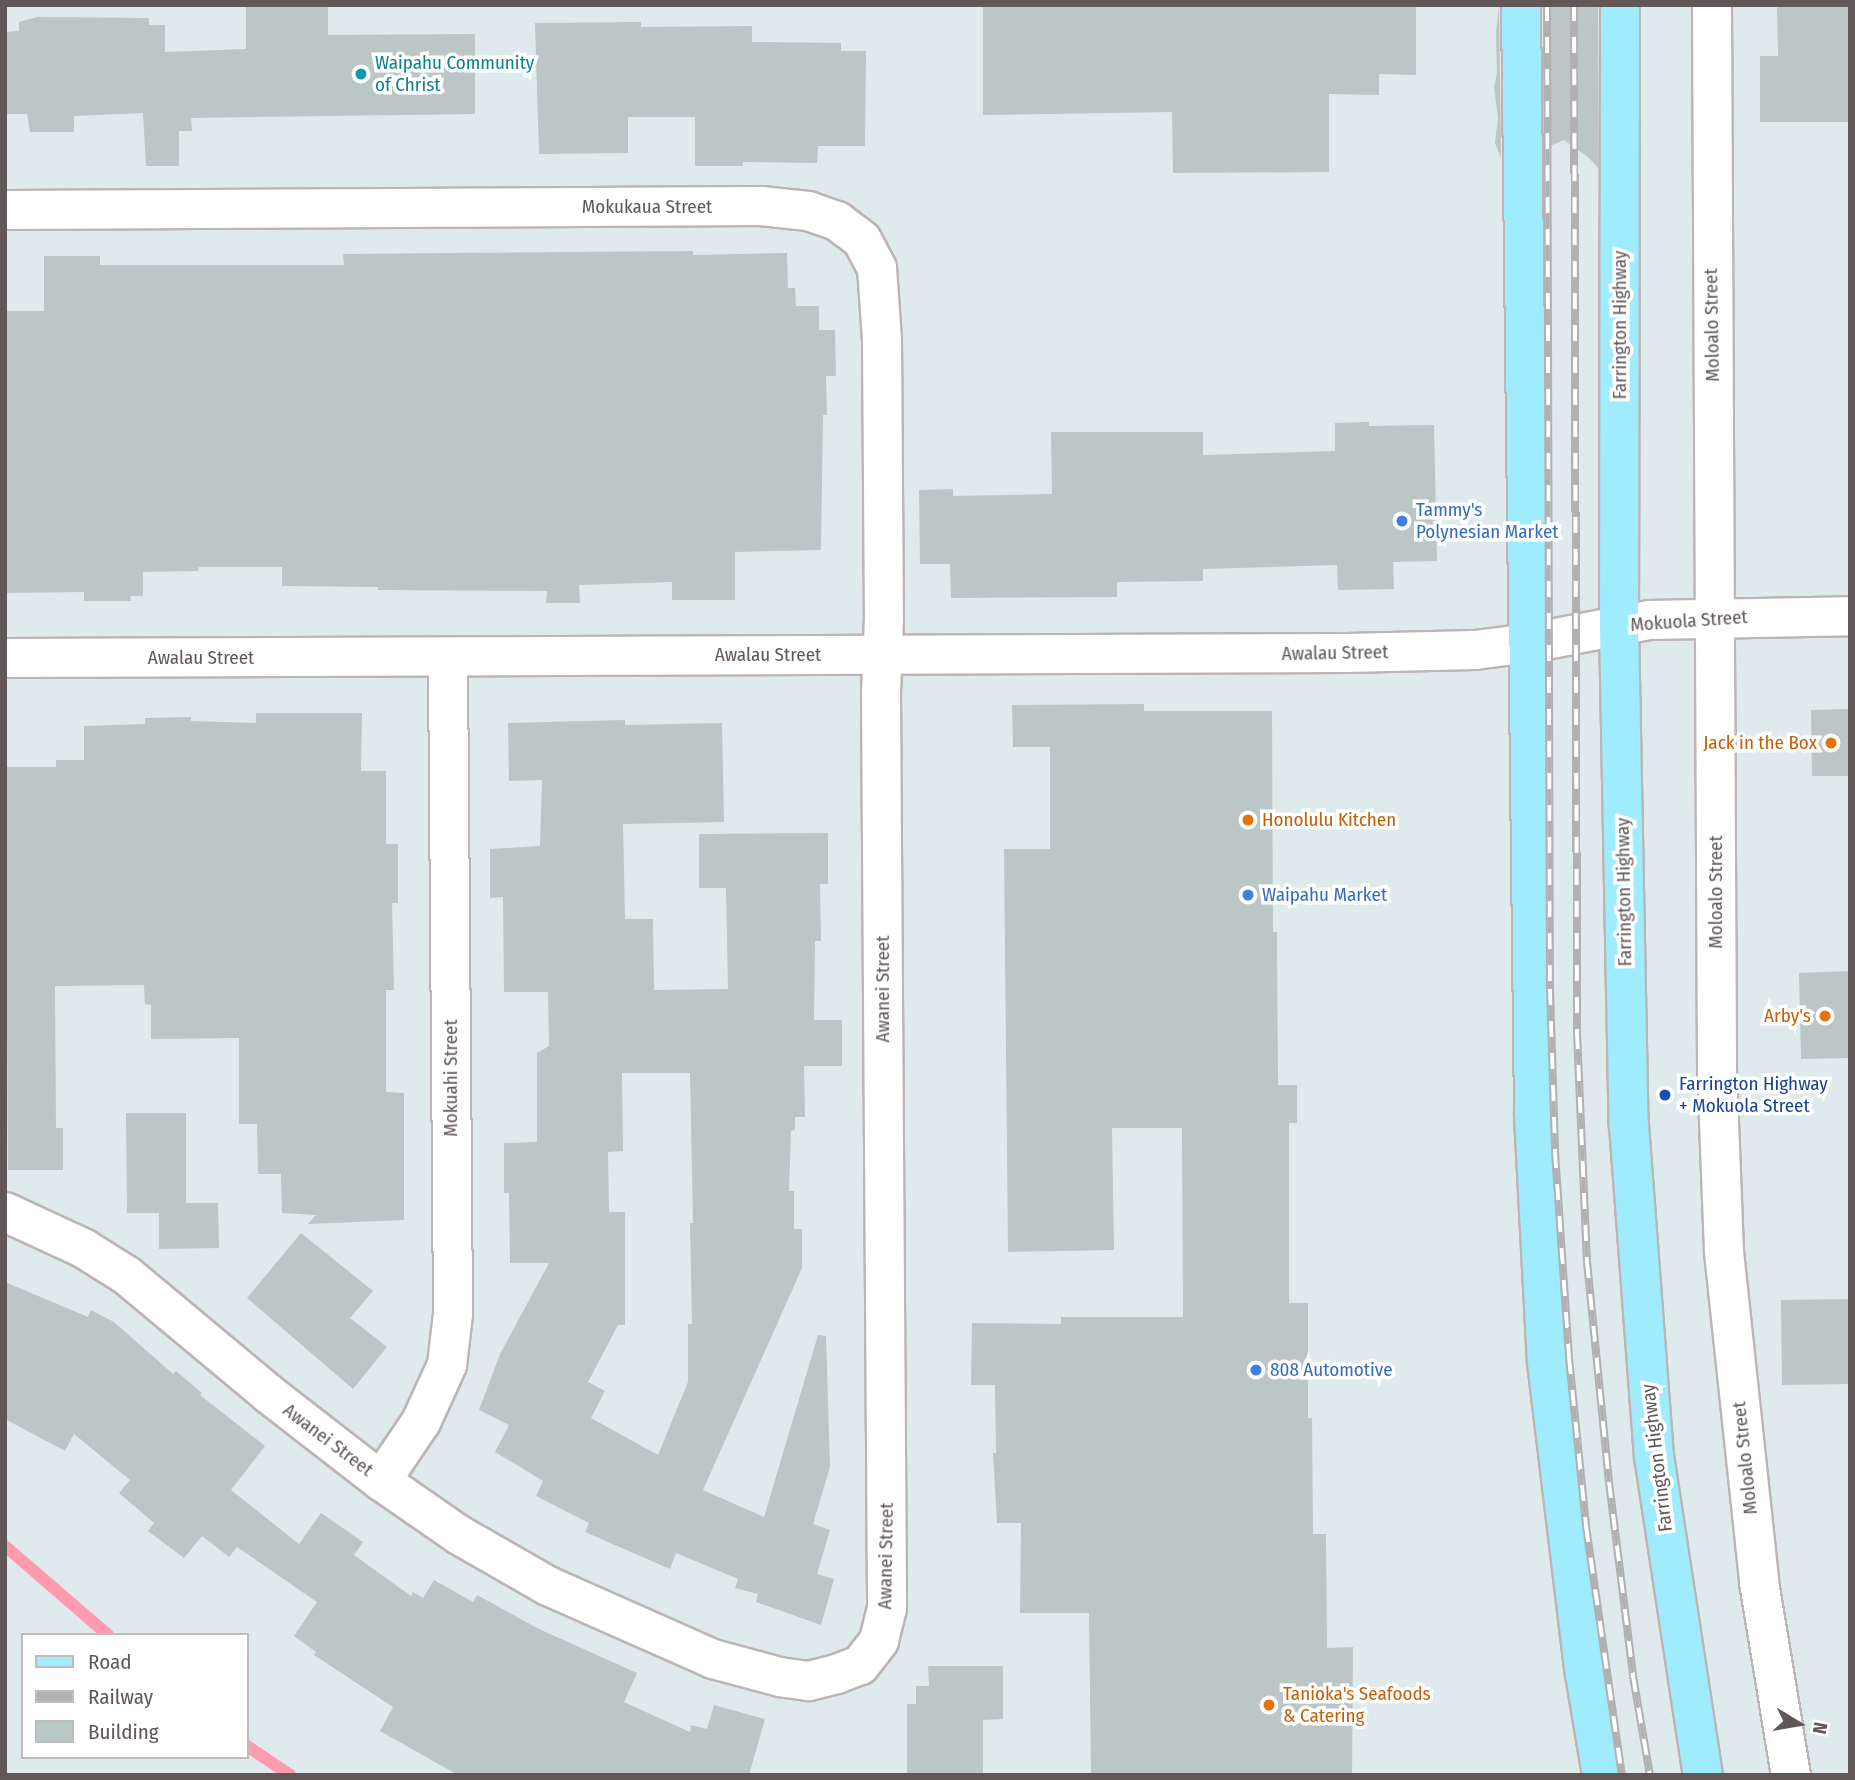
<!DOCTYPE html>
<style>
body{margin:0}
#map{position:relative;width:1855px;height:1780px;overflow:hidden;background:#deeaec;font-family:"Fira Sans Condensed",sans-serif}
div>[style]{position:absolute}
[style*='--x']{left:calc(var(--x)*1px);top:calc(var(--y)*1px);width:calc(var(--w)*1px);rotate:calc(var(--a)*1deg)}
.stream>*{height:12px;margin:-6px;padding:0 6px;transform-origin:6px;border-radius:6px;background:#ff9baf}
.building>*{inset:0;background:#bbc6c7}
.roads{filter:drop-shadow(2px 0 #bdb4b4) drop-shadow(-2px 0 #bdb4b4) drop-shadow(0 2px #bdb4b4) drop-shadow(0 -2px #bdb4b4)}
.street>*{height:38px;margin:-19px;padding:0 19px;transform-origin:19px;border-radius:19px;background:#fff}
.secondary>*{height:38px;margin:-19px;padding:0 19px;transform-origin:19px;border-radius:19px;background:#fff}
.primary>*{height:38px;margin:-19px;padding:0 19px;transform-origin:19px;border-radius:19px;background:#a0ecff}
.rail>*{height:8px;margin-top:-4px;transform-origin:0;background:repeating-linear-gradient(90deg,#fff 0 16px,#b2b0b0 0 32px);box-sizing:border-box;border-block:2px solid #b2b0b0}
.dots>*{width:19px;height:19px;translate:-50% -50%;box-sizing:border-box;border:4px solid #fff;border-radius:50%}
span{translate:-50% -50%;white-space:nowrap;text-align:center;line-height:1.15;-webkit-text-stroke:7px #fff;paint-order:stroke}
.culture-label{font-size:19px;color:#0d838f}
.left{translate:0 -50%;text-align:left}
.street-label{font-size:19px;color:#615758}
.shop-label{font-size:19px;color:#366cbe}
.food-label{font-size:19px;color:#c56008}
.right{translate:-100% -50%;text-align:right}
.transit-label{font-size:19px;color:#164399}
.frame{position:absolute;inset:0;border:7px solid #615758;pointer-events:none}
.legend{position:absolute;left:21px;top:1633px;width:228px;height:126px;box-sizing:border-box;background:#fff;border:2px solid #c0bcbc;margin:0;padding:9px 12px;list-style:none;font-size:21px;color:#615758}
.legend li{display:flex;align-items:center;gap:14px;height:35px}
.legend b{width:35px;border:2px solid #c0bcbc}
.north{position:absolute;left:1764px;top:1689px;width:70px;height:70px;-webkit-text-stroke:5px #fff;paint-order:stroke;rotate:101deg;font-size:19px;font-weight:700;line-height:28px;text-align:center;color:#615758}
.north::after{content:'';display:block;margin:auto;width:24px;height:32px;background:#615758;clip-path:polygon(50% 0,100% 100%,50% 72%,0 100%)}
</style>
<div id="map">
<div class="stream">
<i style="--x:5;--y:1546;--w:136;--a:40.8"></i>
<i style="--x:247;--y:1746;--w:52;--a:34"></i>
</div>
<div class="building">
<i style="clip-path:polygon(246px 5px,328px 5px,328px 35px,475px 34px,475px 114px,191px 118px,192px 131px,179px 131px,179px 166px,146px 166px,143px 113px,74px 116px,74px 132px,30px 132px,27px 114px,5px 114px,5px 32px,19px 31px,19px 22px,37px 17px,149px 18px,149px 25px,165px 25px,165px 52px,246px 49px)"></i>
<i style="clip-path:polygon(983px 5px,1416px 5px,1416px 75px,1379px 74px,1379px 95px,1329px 94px,1329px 172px,1173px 173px,1172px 112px,983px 115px)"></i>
<i style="clip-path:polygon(1499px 5px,1501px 158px,1495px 143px,1498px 118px,1494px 87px,1497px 73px,1496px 32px)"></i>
<i style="clip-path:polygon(1543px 5px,1598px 5px,1598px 168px,1588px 157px,1564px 140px,1545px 148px)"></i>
<i style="clip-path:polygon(1777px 5px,1850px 5px,1850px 122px,1760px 122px,1760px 56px,1778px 56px)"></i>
<i style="clip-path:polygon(641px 22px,641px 27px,752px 26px,752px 42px,841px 43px,841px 51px,866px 51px,865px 146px,818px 146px,817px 163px,743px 162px,743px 166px,695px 166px,695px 117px,628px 117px,628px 153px,539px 154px,535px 23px)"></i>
<i style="clip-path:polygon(693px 251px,693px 255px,787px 253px,788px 288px,795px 288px,796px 306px,819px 306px,819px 330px,835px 330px,836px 376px,826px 376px,827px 415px,823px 415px,821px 550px,735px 552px,735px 600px,672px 600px,672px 582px,579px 585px,580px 603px,546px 603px,547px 591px,378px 590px,378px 587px,282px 586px,282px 567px,199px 567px,198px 571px,143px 572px,143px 596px,130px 596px,131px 601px,84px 601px,84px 592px,5px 593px,5px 311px,44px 311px,44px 256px,100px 256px,100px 265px,344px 265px,343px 254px)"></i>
<i style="clip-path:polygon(1369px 422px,1369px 426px,1434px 425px,1437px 561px,1393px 562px,1394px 589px,1338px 590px,1337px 565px,1203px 569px,1203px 581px,1117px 582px,1117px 597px,951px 598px,950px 564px,920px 564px,919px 490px,953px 489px,953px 496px,1052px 494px,1051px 432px,1203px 432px,1203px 455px,1335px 451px,1335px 423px)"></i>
<i style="clip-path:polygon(1144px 704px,1144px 711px,1272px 711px,1273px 932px,1277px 932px,1278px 1085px,1297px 1085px,1297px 1123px,1289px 1123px,1289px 1303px,1308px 1303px,1308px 1418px,1312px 1418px,1313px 1534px,1326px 1534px,1327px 1648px,1353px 1647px,1352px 1775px,1091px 1775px,1089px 1613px,1020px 1613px,1021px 1523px,997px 1523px,993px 1453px,996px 1453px,995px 1385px,971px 1385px,972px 1323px,1061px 1324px,1061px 1317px,1183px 1317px,1182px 1128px,1112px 1128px,1114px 1250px,1008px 1252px,1004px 849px,1050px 849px,1050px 747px,1013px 747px,1012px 705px)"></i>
<i style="clip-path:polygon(1850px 709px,1850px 776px,1812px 776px,1811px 710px)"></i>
<i style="clip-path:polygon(256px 713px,362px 713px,361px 771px,386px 771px,386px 844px,398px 844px,398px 903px,392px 903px,394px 990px,386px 990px,386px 1092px,404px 1093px,404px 1220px,308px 1224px,316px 1215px,282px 1213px,281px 1174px,258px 1174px,257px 1124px,239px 1124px,239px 1038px,151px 1039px,151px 1005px,145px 1004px,144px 985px,55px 986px,56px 1128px,63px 1128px,63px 1170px,8px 1170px,5px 767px,56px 767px,56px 760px,84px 760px,84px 726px,145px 724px,145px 718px,191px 717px,191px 721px,256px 723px)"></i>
<i style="clip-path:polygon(evenodd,625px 720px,625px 725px,722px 723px,724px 822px,623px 824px,625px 919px,653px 919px,654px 990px,728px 989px,726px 888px,699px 888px,699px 834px,828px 833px,828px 884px,820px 884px,821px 941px,815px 941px,814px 1020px,842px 1020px,842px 1066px,804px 1066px,805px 1117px,795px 1117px,795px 1130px,791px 1131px,789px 1191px,794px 1191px,794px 1229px,802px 1229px,802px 1268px,703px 1490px,764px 1517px,818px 1335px,826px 1336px,830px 1467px,813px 1524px,830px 1530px,817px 1574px,834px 1579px,821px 1625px,756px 1602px,758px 1594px,735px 1588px,738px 1579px,676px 1553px,670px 1569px,585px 1532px,589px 1523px,536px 1496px,543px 1481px,495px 1452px,509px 1425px,479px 1410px,500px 1354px,549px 1263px,510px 1263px,509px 1193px,504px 1193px,504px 1143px,537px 1142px,537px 1053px,549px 1046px,548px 992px,504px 992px,503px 897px,490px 898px,490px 849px,540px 846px,542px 780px,509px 781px,508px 723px,625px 720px,622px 1073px,690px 1073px,693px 1223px,690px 1223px,692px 1324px,688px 1324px,688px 1382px,658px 1455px,591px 1418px,605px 1391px,588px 1382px,618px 1325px,625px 1325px,625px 1212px,609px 1212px,608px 1152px,623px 1151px,622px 1073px)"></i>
<i style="clip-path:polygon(1850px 971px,1850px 1058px,1801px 1059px,1799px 973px)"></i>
<i style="clip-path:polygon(126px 1113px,186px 1113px,186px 1203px,218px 1203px,219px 1248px,159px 1249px,159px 1213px,127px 1213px)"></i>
<i style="clip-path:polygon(301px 1233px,373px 1291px,350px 1318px,387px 1347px,353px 1389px,247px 1298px)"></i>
<i style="clip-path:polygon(5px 1282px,88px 1317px,91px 1310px,114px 1322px,173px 1374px,176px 1371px,202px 1393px,200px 1395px,265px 1446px,231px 1490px,299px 1544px,321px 1513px,363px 1542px,354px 1555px,411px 1596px,413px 1592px,423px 1598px,434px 1580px,473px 1602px,477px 1595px,539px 1629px,637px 1673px,624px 1702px,690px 1732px,691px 1725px,707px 1729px,714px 1705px,765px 1719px,749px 1775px,458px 1775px,380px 1731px,393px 1707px,314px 1655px,316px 1652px,294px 1636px,317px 1602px,237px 1547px,229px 1557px,202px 1536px,184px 1558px,148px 1531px,154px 1523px,119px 1493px,130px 1480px,74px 1434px,65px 1451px,5px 1419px)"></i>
<i style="clip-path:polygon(1850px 1299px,1850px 1384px,1782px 1385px,1781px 1300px)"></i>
<i style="clip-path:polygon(928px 1666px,1003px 1666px,1003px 1719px,983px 1720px,983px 1775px,907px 1775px,907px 1704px,916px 1704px,916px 1686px,929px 1686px)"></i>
</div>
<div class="roads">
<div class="street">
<i style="--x:1712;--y:5;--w:1064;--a:89.73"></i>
<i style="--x:1717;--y:1069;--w:183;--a:87.8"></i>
<i style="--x:1724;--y:1252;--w:332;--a:83.9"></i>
<i style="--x:1759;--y:1582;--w:196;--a:80.6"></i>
<i style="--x:5;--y:210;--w:756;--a:-0.3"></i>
<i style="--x:761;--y:206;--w:47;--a:6.1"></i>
<i style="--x:808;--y:211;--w:31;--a:19"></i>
<i style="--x:837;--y:221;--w:31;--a:37"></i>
<i style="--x:862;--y:240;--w:32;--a:62"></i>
<i style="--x:877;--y:268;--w:72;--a:86"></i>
<i style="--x:882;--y:340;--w:278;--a:89.6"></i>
<i style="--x:884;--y:618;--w:75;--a:92.3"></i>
<i style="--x:881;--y:693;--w:915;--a:89.62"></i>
<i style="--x:887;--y:1608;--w:34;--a:104"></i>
<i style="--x:879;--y:1641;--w:31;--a:128"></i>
<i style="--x:860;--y:1665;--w:25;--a:159"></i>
<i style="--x:837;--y:1674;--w:30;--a:166"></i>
<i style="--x:808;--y:1681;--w:28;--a:-172"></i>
<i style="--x:780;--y:1677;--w:69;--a:-165"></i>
<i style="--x:713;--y:1659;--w:180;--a:-156.1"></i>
<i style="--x:548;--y:1586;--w:103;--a:-150.2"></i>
<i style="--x:459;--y:1535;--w:95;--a:-145.3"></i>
<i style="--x:381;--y:1481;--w:142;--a:-142.2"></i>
<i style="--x:269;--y:1394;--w:186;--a:-140.2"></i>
<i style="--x:126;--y:1275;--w:51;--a:-147.9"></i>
<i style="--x:83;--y:1248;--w:86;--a:-155.2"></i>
<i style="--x:5;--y:658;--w:1341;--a:-0.21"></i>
<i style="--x:1346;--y:653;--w:129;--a:-1.3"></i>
<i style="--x:1475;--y:650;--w:55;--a:-7.3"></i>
<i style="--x:381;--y:1481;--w:71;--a:-55.9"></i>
<i style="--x:421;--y:1422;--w:63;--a:-65.5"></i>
<i style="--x:447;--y:1365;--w:51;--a:-83.3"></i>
<i style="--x:453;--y:1314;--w:657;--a:-90.44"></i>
</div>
<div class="secondary">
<i style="--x:1530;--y:643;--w:121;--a:-10.9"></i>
<i style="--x:1649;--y:620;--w:201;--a:-1.1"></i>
</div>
<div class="primary">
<i style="--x:1521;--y:5;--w:1111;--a:89.33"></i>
<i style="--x:1534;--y:1116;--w:246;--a:87"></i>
<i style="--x:1547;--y:1362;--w:314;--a:83.1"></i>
<i style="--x:1585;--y:1674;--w:102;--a:80.4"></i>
<i style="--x:1620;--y:5;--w:621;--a:90.09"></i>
<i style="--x:1619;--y:626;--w:499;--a:88.9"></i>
<i style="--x:1629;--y:1125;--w:332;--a:85.7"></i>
<i style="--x:1654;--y:1456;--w:323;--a:81.3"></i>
</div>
</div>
<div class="rail">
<i style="--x:1547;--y:5;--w:984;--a:89.83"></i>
<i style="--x:1550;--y:989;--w:163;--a:88.2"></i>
<i style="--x:1555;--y:1152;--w:206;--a:86.1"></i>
<i style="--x:1569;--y:1358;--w:169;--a:84.2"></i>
<i style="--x:1586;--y:1526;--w:252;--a:81.8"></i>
<i style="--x:1574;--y:5;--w:1028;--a:89.83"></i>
<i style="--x:1577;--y:1033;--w:229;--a:87.5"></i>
<i style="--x:1587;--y:1262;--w:221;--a:84.3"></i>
<i style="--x:1609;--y:1482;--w:195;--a:82.9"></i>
<i style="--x:1633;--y:1676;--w:100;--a:80.3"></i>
</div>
<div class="dots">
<i style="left:361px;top:74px;background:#0f9aa8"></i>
<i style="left:1402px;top:521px;background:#3f7fe0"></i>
<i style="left:1831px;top:743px;background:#e8710a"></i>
<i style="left:1248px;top:820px;background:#e8710a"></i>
<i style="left:1248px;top:895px;background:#3f7fe0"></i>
<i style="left:1825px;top:1016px;background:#e8710a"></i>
<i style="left:1665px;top:1095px;background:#1a4fb4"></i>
<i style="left:1256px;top:1370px;background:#3f7fe0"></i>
<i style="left:1269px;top:1705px;background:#e8710a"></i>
</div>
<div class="culture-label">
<span class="left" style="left:375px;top:74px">Waipahu Community<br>of Christ</span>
</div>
<div class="street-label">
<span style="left:647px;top:207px">Mokukaua Street</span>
<span style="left:1620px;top:325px;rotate:-90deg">Farrington Highway</span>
<span style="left:1712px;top:325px;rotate:-91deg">Moloalo Street</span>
<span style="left:1689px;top:621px;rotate:-4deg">Mokuola Street</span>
<span style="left:1335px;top:653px;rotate:-1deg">Awalau Street</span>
<span style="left:768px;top:655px">Awalau Street</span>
<span style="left:201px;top:658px">Awalau Street</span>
<span style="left:1624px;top:892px;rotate:-91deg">Farrington Highway</span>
<span style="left:1716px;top:892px;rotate:-90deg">Moloalo Street</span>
<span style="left:883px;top:989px;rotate:-90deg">Awanei Street</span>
<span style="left:451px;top:1078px;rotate:-90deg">Mokuahi Street</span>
<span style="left:328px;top:1440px;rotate:37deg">Awanei Street</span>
<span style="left:1657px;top:1458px;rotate:-97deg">Farrington Highway</span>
<span style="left:1745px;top:1458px;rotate:-96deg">Moloalo Street</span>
<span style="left:886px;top:1556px;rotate:-89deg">Awanei Street</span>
</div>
<div class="shop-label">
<span class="left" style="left:1416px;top:521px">Tammy's<br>Polynesian Market</span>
<span class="left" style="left:1262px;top:895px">Waipahu Market</span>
<span class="left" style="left:1270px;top:1370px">808 Automotive</span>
</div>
<div class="food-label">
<span class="right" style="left:1817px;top:743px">Jack in the Box</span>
<span class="left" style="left:1262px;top:820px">Honolulu Kitchen</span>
<span class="right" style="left:1811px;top:1016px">Arby's</span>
<span class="left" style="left:1283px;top:1705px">Tanioka's Seafoods<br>&amp; Catering</span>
</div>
<div class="transit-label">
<span class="left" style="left:1679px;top:1095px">Farrington Highway<br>+ Mokuola Street</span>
</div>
<div class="frame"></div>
<ul class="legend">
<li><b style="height:9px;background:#a0ecff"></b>Road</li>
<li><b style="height:9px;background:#b2b0b0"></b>Railway</li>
<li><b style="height:19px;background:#bbc6c7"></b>Building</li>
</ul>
<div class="north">N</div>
</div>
